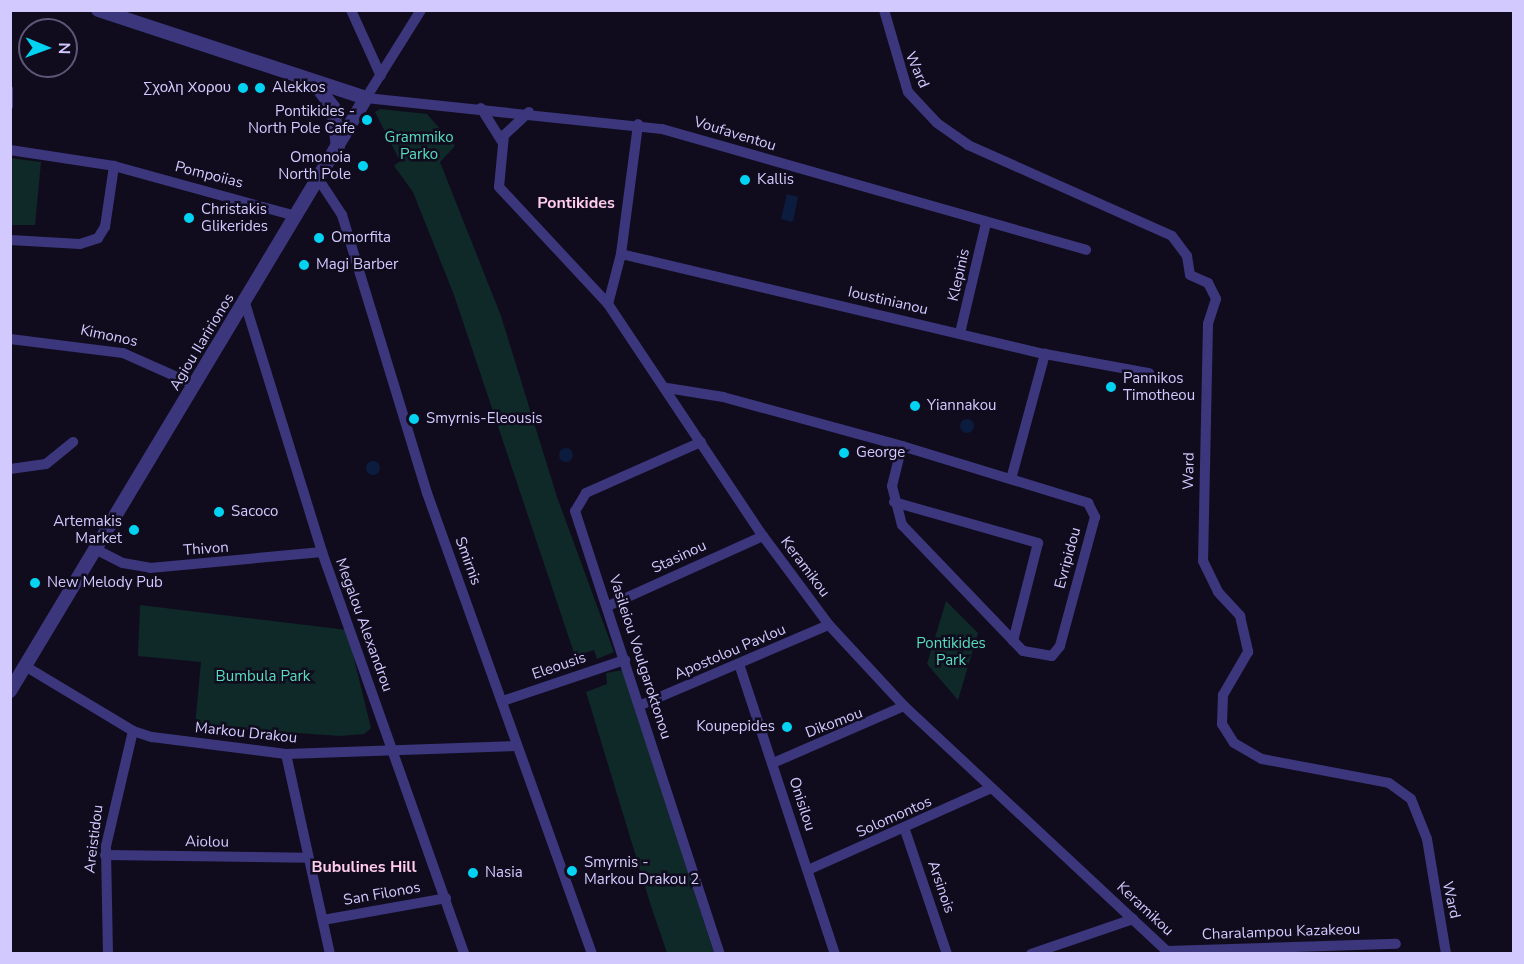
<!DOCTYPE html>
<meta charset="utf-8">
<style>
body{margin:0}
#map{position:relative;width:1524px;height:964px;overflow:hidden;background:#100c1e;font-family:"Nunito Sans",sans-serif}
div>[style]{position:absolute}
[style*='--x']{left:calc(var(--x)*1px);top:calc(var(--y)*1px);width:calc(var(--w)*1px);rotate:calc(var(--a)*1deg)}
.green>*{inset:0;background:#0f2828}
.water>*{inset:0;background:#0b1c3e}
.round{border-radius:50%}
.service>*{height:5px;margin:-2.5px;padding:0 2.5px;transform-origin:2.5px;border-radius:2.5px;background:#3c377d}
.minor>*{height:10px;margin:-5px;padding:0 5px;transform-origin:5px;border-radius:5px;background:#3c377d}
.tertiary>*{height:14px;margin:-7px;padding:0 7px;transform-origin:7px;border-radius:7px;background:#3c377d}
.dots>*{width:16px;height:16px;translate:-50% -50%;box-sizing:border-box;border:3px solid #100c1e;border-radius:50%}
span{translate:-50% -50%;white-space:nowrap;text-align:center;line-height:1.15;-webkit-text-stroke:5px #100c1e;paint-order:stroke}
.street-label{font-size:15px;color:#d2caff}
.poi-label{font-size:15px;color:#d2caff}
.right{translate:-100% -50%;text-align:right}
.left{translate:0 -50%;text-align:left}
.park-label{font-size:15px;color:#57ddc0}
.neighbourhood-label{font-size:16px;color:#ffcceb;font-weight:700}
.frame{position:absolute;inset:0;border:12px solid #d2caff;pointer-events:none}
.north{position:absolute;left:18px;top:18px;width:60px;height:60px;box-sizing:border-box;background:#100c1e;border:2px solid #5e5878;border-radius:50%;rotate:91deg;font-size:16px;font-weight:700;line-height:24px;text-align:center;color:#d2caff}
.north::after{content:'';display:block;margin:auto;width:21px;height:27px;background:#02d3f3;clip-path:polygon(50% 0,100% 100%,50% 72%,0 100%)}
</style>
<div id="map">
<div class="green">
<i style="clip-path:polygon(380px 109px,427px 114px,455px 146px,440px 162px,501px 316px,557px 497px,614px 652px,597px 659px,594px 650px,575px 656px,454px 295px,413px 192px,394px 166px,400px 161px,375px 112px)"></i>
<i style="clip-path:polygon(10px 158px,41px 162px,35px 225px,11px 225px)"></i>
<i style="clip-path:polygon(946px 601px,978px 633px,958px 700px,927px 664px)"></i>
<i style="clip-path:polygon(140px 605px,347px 630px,371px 728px,364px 734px,340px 736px,195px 726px,201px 662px,138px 656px)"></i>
<i style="clip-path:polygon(623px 670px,714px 953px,667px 953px,651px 906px,586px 692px,607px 684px,606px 673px)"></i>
</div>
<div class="water">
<i style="clip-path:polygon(787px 194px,798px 197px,793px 222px,781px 219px)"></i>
<i class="round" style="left:960px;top:419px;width:14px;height:14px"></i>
<i class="round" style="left:559px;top:448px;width:14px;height:14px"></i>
<i class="round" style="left:366px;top:461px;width:14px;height:14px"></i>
</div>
<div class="service">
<i style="--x:10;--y:88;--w:18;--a:90"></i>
</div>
<div class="minor">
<i style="--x:351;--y:10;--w:72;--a:65.6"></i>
<i style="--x:421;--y:10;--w:104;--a:122"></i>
<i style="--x:366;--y:98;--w:298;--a:6"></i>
<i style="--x:662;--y:129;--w:441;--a:15.9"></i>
<i style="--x:884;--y:10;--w:85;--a:73.7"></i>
<i style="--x:908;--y:92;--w:42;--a:46.9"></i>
<i style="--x:937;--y:123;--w:38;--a:35"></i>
<i style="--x:968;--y:145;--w:223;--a:24"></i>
<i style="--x:1172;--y:236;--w:25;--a:53"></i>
<i style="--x:1187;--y:256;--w:19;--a:81"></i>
<i style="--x:1190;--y:275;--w:20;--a:24"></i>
<i style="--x:1208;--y:283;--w:18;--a:63"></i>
<i style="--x:1216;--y:299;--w:26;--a:108"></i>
<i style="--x:1208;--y:324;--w:237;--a:91.2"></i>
<i style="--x:1203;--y:561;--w:34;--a:64"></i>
<i style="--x:1218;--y:592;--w:33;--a:47"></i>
<i style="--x:1240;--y:616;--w:37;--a:77"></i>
<i style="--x:1248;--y:652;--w:50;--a:120.2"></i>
<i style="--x:1223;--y:695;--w:29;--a:92"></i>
<i style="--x:1222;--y:724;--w:22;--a:58"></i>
<i style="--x:1234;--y:743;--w:32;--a:30"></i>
<i style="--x:1262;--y:759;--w:129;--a:10.7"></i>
<i style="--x:1389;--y:783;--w:27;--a:36"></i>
<i style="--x:1411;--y:799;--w:43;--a:68.2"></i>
<i style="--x:1427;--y:839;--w:117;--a:80.6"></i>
<i style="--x:481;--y:108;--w:40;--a:58"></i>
<i style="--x:529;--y:112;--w:34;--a:137"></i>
<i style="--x:504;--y:135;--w:52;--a:95.5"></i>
<i style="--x:499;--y:187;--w:160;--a:47"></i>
<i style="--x:608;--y:304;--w:279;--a:56.3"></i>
<i style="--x:763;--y:536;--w:111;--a:53.4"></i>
<i style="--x:829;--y:625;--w:110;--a:47.2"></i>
<i style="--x:904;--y:706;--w:364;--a:43"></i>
<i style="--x:10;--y:150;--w:105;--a:8.7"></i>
<i style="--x:114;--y:166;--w:188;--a:15.4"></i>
<i style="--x:319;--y:180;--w:42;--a:56.7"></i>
<i style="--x:342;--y:215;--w:291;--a:73"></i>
<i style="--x:427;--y:493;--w:490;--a:70.3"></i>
<i style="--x:10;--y:240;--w:70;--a:3.3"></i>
<i style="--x:80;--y:244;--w:19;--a:-18"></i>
<i style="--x:98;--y:238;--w:13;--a:-58"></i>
<i style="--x:105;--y:227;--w:62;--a:-81.6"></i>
<i style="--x:621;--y:254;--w:436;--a:13.3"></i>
<i style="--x:1045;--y:354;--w:106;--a:10.4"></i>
<i style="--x:245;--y:303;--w:261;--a:72.8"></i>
<i style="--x:322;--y:552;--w:426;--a:70.5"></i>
<i style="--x:608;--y:304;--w:52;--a:-75.4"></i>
<i style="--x:621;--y:254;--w:131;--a:-82.5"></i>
<i style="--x:960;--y:333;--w:113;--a:-76.7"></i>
<i style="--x:10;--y:339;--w:114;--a:7.1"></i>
<i style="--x:123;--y:353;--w:79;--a:24"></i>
<i style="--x:667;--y:388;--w:57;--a:9.1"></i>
<i style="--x:723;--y:397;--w:186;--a:15.3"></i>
<i style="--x:902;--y:446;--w:195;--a:17"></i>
<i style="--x:1088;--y:503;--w:16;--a:63"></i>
<i style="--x:1095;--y:517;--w:134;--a:105.2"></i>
<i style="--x:1060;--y:646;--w:13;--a:129"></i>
<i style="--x:1052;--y:656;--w:29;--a:-170"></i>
<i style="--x:1023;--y:651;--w:175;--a:-133.8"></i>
<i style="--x:902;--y:525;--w:40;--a:-104.4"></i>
<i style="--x:892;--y:486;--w:41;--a:-76"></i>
<i style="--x:701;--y:442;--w:126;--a:156.1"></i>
<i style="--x:586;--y:493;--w:21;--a:121"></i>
<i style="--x:575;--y:511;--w:466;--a:71.9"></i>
<i style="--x:10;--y:469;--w:36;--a:-8"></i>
<i style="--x:46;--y:464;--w:35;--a:-39"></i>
<i style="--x:1011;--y:479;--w:130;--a:-74.8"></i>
<i style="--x:894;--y:502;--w:150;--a:15.9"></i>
<i style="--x:1038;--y:543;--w:101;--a:104.3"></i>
<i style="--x:95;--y:549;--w:31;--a:27"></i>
<i style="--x:123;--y:563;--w:27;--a:10"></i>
<i style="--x:150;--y:568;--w:173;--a:-5.3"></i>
<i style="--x:608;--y:606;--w:170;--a:-24.3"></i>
<i style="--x:739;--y:664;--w:305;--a:71.7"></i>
<i style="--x:25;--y:666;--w:126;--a:31"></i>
<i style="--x:133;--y:731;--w:20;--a:18"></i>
<i style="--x:152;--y:737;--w:135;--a:7.2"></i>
<i style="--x:286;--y:754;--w:231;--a:-2"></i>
<i style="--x:503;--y:701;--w:129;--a:-18.6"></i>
<i style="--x:641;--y:705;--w:204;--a:-23.1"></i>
<i style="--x:286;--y:754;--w:205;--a:77.6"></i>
<i style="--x:773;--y:763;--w:143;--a:-23.5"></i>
<i style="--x:905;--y:830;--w:131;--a:71.3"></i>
<i style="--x:105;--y:855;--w:203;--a:0.8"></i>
<i style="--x:808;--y:870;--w:201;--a:-24.1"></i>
<i style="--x:323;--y:920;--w:125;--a:-10.1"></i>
<i style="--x:1167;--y:951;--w:229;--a:-1.8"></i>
<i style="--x:108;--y:954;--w:108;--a:-91.1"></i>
<i style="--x:106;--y:846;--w:118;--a:-76.8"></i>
<i style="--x:1031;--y:954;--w:108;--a:-18.9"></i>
</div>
<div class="tertiary">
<i style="--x:315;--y:84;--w:29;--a:52"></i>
<i style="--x:333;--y:107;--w:40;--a:82.9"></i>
<i style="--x:10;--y:691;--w:692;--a:-59.02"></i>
<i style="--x:366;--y:98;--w:282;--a:-161.8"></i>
</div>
<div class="dots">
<i style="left:243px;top:88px;background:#02d3f3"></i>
<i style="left:260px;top:88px;background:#02d3f3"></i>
<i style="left:367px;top:120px;background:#02d3f3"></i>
<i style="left:363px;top:166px;background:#02d3f3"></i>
<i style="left:745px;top:180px;background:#02d3f3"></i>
<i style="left:189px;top:218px;background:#02d3f3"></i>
<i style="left:319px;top:238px;background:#02d3f3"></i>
<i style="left:304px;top:265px;background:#02d3f3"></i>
<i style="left:1111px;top:387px;background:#02d3f3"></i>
<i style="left:915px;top:406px;background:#02d3f3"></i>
<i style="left:414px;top:419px;background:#02d3f3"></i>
<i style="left:844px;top:453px;background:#02d3f3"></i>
<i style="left:219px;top:512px;background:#02d3f3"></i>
<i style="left:134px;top:530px;background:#02d3f3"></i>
<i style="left:35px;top:583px;background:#02d3f3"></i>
<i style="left:787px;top:727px;background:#02d3f3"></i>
<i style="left:572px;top:871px;background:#02d3f3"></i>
<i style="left:473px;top:873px;background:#02d3f3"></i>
</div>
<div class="street-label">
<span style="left:917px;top:70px;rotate:66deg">Ward</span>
<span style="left:735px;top:134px;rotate:17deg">Voufaventou</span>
<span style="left:209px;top:175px;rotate:14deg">Pompoiias</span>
<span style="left:959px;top:275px;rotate:-77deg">Klepinis</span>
<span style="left:888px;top:301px;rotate:13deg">Ioustinianou</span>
<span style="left:109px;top:336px;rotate:12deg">Kimonos</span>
<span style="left:202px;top:342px;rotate:-59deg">Agiou Ilaririonos</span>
<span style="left:1189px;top:471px;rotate:-89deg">Ward</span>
<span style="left:206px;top:549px;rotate:-4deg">Thivon</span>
<span style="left:679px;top:557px;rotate:-25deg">Stasinou</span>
<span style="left:1068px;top:558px;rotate:-75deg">Evripidou</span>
<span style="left:468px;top:561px;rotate:70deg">Smirnis</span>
<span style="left:805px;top:567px;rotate:53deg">Keramikou</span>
<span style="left:364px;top:625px;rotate:70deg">Megalou Alexandrou</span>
<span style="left:730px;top:652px;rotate:-23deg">Apostolou Pavlou</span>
<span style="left:640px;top:657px;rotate:72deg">Vasileiou Voulgaroktonou</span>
<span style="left:559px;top:666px;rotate:-19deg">Eleousis</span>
<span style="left:834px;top:723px;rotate:-21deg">Dikomou</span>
<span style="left:246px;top:733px;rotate:6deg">Markou Drakou</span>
<span style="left:802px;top:804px;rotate:72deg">Onisilou</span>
<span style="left:894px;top:817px;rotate:-24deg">Solomontos</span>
<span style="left:94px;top:839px;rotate:-83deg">Areistidou</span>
<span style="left:207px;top:842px;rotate:1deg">Aiolou</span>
<span style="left:941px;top:887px;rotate:71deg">Arsinois</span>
<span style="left:382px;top:894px;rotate:-10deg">San Filonos</span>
<span style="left:1451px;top:900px;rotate:77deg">Ward</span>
<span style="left:1145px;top:909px;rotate:43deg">Keramikou</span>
<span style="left:1281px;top:932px;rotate:-2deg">Charalampou Kazakeou</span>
</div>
<div class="poi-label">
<span class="right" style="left:231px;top:88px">Σχολη Χορου</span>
<span class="left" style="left:272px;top:88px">Alekkos</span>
<span class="right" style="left:355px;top:120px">Pontikides -<br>North Pole Cafe</span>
<span class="right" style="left:351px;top:166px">Omonoia<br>North Pole</span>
<span class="left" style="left:757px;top:180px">Kallis</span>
<span class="left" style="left:201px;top:218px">Christakis<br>Glikerides</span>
<span class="left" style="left:331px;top:238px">Omorfita</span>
<span class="left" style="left:316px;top:265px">Magi Barber</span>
<span class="left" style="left:1123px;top:387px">Pannikos<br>Timotheou</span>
<span class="left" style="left:927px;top:406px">Yiannakou</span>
<span class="left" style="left:426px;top:419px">Smyrnis-Eleousis</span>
<span class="left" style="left:856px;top:453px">George</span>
<span class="left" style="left:231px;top:512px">Sacoco</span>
<span class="right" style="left:122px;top:530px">Artemakis<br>Market</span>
<span class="left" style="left:47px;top:583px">New Melody Pub</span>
<span class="right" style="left:775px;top:727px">Koupepides</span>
<span class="left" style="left:584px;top:871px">Smyrnis -<br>Markou Drakou 2</span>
<span class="left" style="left:485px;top:873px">Nasia</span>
</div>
<div class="park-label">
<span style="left:419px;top:146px">Grammiko<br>Parko</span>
<span style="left:951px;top:652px">Pontikides<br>Park</span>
<span style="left:263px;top:677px">Bumbula Park</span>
</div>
<div class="neighbourhood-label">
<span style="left:576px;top:203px">Pontikides</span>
<span style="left:364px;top:867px">Bubulines Hill</span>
</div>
<div class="frame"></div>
<div class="north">N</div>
</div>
